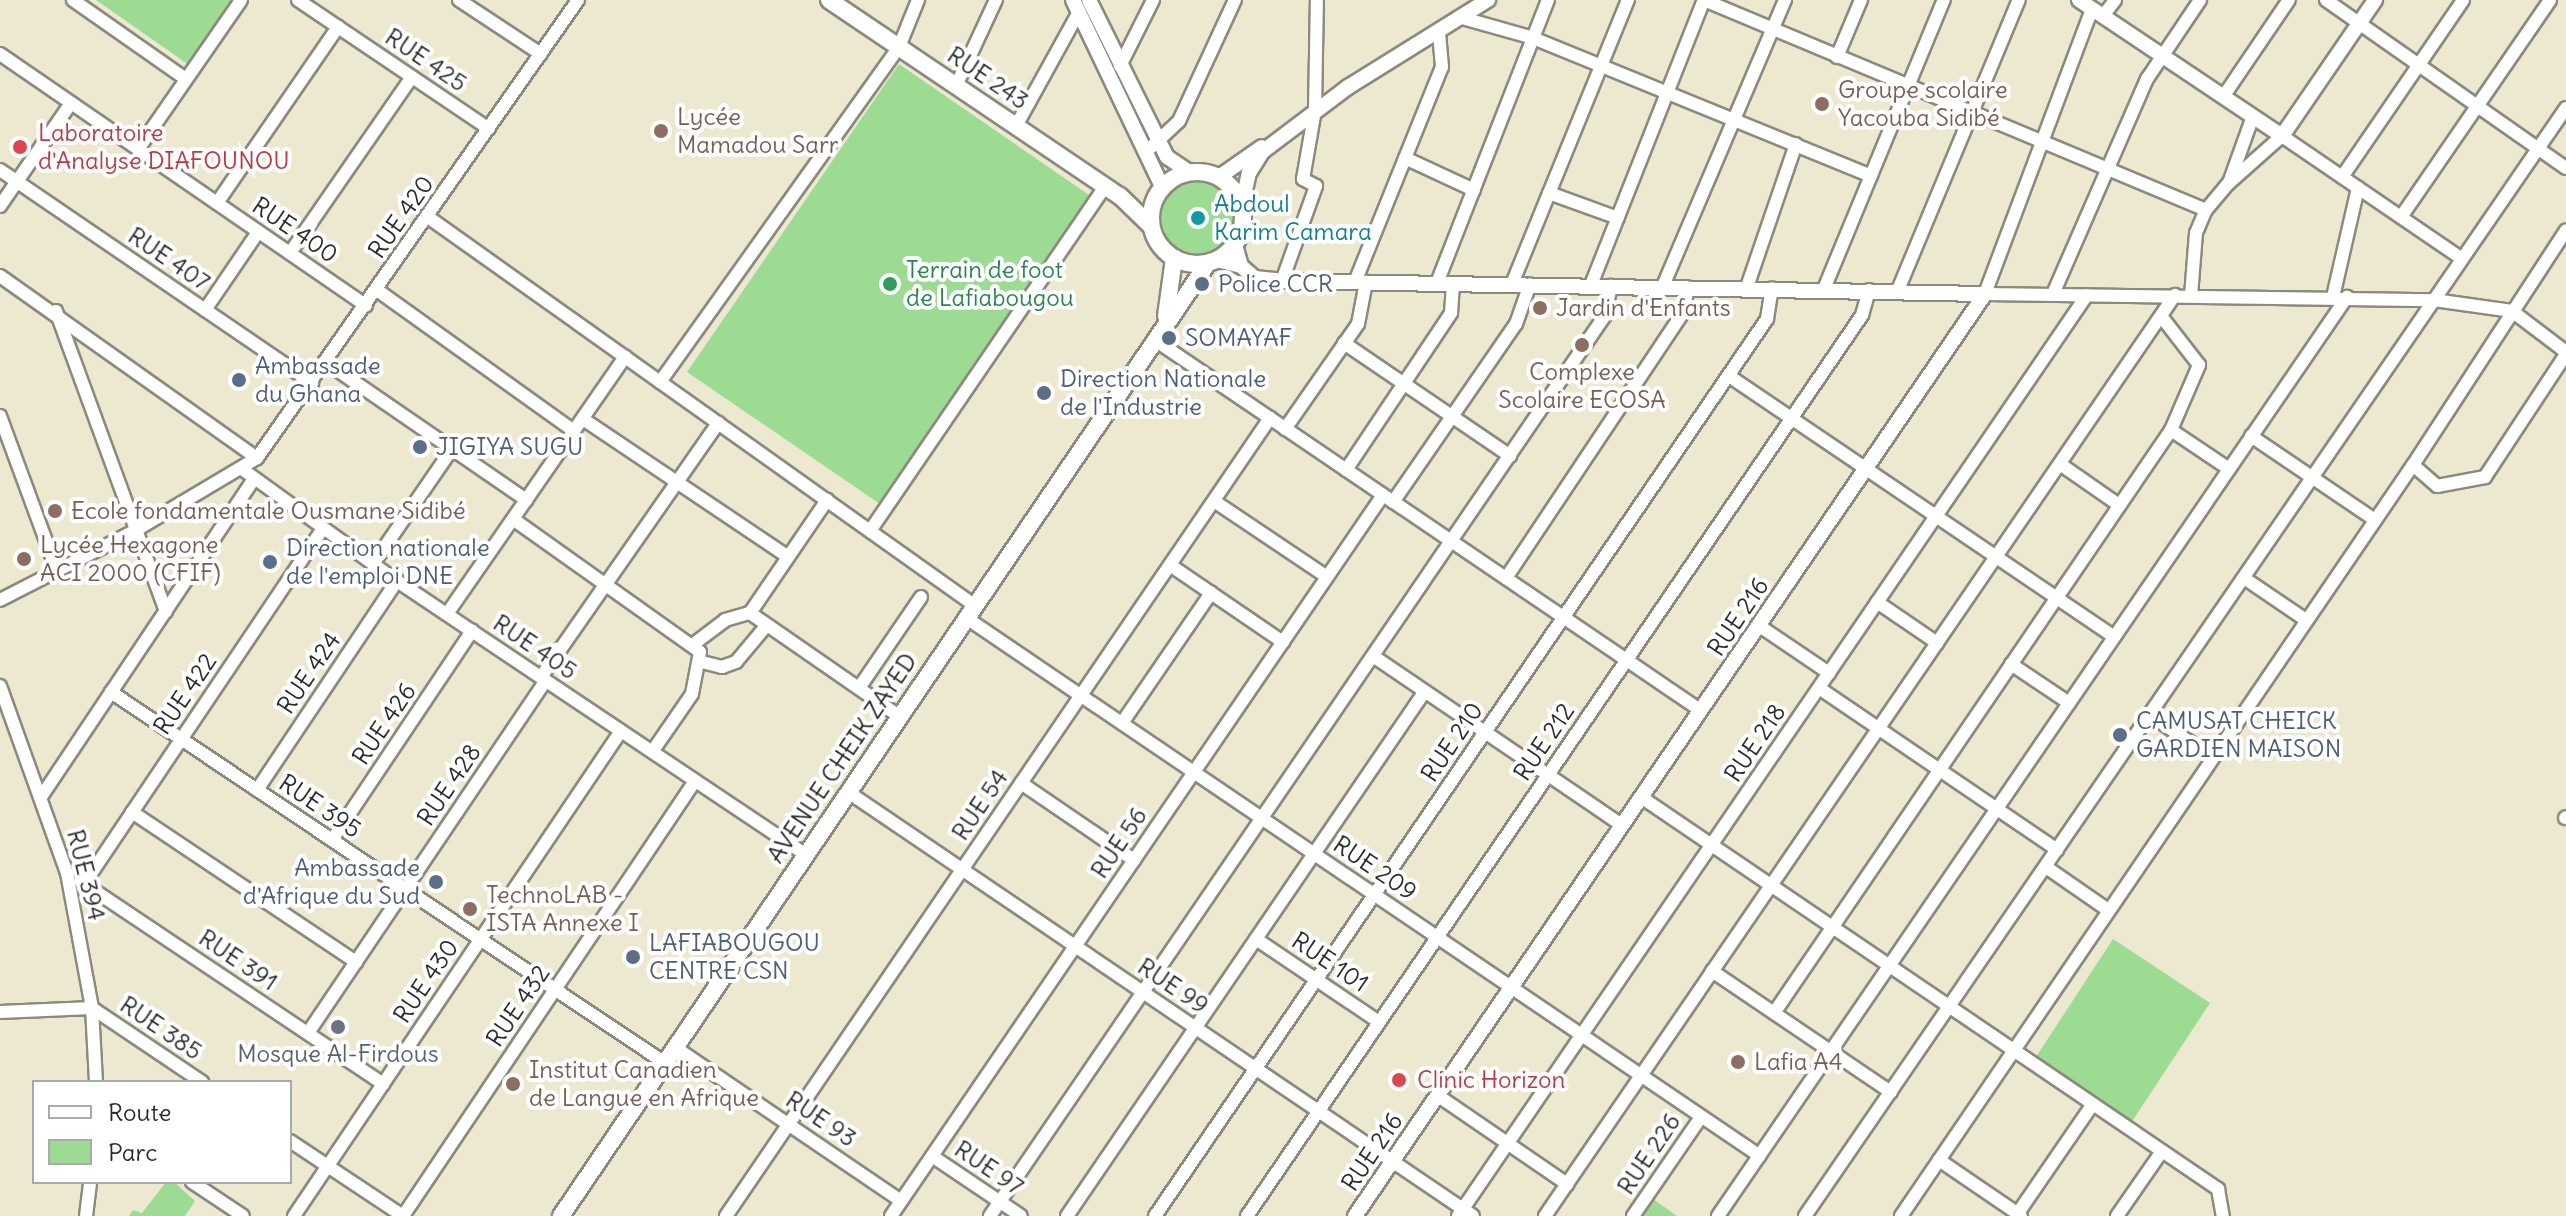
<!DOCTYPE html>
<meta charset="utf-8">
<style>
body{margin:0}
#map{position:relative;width:2566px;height:1216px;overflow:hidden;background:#ede9d0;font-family:Delius,sans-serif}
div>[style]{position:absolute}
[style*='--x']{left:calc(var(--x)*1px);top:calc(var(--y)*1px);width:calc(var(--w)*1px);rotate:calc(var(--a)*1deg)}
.green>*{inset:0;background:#9bdb92}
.round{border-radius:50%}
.roads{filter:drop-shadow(2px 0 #8c8a7e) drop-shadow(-2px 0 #8c8a7e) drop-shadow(0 2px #8c8a7e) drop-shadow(0 -2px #8c8a7e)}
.minor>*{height:12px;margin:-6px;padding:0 6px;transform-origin:6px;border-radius:6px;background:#fff}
.tertiary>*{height:14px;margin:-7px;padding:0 7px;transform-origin:7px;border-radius:7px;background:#fff}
.secondary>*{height:16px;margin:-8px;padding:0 8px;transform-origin:8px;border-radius:8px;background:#fff}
.secondary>.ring{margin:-8px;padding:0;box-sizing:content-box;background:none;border:16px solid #fff;border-radius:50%}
.dots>*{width:22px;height:22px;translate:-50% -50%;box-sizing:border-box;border:4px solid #fff;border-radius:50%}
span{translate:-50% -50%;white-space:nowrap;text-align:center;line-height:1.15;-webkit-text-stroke:8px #fff;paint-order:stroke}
.street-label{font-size:24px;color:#2b2b2b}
.education-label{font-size:24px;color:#785e54}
.left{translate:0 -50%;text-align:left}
.health-label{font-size:24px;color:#be3a42}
.culture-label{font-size:24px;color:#0d838f}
.leisure-label{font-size:24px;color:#27864d}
.service-label{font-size:24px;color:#4e5e75}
.right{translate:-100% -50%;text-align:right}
.worship-label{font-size:24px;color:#5b616d}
.legend{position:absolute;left:32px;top:1080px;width:260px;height:104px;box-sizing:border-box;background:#fff;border:2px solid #aaa;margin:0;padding:10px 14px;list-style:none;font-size:24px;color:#2b2b2b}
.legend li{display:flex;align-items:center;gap:16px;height:40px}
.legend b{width:40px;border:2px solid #aaa}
</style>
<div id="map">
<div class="green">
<i style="clip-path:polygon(96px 0,235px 0,189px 65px)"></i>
<i style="clip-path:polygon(899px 64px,1092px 197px,880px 504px,687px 372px)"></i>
<i class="round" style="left:1161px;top:181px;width:74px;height:74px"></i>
<i style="clip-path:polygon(2113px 939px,2210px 1003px,2131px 1123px,2034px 1060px)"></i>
<i style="clip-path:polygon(166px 1182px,174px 1182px,195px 1201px,185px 1216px,129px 1216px,133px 1210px,142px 1213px)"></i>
<i style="clip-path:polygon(1653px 1199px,1677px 1216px,1641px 1216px)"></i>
</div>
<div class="roads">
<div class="minor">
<i style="--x:73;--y:0;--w:138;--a:35"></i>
<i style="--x:298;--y:0;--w:230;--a:34"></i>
<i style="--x:459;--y:0;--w:98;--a:33.4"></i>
<i style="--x:1704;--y:0;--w:544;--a:22.7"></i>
<i style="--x:2326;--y:0;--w:293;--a:35"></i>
<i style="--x:2092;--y:9;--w:304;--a:110.6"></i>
<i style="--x:1985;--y:294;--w:449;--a:0.8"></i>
<i style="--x:2434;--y:300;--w:79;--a:8"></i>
<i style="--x:2512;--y:311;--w:68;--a:37.2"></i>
<i style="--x:2103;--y:16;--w:20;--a:-53"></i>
<i style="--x:1459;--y:17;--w:77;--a:15.8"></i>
<i style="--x:1533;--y:38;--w:365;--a:22.2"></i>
<i style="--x:0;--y:54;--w:444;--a:34.5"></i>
<i style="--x:1837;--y:57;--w:62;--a:-67.2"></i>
<i style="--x:1120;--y:66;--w:74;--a:-63.4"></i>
<i style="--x:956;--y:86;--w:95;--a:-65.1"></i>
<i style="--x:2223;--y:97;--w:117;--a:-55.8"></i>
<i style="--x:1016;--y:126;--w:130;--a:-61.1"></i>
<i style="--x:138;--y:149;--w:181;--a:-55.3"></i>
<i style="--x:1148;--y:150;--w:42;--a:-43.1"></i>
<i style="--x:1179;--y:121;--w:133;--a:-65.2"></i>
<i style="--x:1405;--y:158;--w:76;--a:24.9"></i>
<i style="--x:0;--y:170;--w:378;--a:34.3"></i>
<i style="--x:2342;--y:177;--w:214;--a:-55.6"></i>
<i style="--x:2229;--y:183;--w:71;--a:-41.6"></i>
<i style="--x:2282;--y:136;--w:218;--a:34.3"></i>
<i style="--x:1549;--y:193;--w:73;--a:19.9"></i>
<i style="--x:217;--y:203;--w:214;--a:-55.5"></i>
<i style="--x:0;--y:206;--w:125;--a:-55.4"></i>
<i style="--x:428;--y:217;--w:670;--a:35.4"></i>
<i style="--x:2401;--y:217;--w:263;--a:-55.5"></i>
<i style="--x:290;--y:253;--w:214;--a:-55.3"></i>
<i style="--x:0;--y:276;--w:315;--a:35.3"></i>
<i style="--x:1282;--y:281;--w:101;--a:-70.3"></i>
<i style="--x:1316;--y:186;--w:15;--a:-152"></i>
<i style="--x:1303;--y:179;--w:70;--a:-80.1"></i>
<i style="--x:1315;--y:110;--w:110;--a:-89"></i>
<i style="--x:1355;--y:282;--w:232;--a:-68"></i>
<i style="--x:1442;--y:67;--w:37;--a:-95"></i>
<i style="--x:1437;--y:283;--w:304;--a:-68.6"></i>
<i style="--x:1512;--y:284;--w:307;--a:-67.8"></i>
<i style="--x:1591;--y:285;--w:307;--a:-68.4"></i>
<i style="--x:1663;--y:286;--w:311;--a:-66.9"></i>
<i style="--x:1747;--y:287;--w:151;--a:-71.1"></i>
<i style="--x:1824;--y:289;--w:313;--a:-67.5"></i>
<i style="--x:377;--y:290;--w:242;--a:35.6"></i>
<i style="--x:1898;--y:290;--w:314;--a:-67.4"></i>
<i style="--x:2053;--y:294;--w:235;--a:-66.4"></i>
<i style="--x:2147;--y:79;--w:95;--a:-56.1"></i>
<i style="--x:2191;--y:296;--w:63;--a:-85.5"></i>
<i style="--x:2196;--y:233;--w:25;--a:-67"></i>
<i style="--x:2206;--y:210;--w:35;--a:-50"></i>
<i style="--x:2229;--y:183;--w:71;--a:-70.3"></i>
<i style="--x:2333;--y:297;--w:112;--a:-77.1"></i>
<i style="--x:205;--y:310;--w:94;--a:-55.8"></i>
<i style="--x:56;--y:311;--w:320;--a:69.9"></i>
<i style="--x:1155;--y:340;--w:659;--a:34.17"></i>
<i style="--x:1344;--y:343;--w:201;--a:34.2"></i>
<i style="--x:327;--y:363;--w:242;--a:34.5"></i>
<i style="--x:1729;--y:376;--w:465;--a:34.1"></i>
<i style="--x:660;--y:382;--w:412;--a:-54.5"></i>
<i style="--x:899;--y:47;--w:51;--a:-68"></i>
<i style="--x:0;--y:416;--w:162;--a:69.8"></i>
<i style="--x:583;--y:419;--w:247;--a:33.9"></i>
<i style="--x:1285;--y:429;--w:128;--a:-55.2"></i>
<i style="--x:1358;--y:324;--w:43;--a:-79.2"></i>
<i style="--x:2171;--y:430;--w:70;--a:33.9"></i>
<i style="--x:2251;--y:436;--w:150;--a:34.1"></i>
<i style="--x:2060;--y:464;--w:72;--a:34.8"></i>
<i style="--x:2413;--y:465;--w:32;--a:41"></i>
<i style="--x:2437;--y:486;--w:49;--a:-10.6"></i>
<i style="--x:2485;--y:477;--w:147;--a:-56.6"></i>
<i style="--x:242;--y:469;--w:191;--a:35.9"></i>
<i style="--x:397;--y:581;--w:493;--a:33.8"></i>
<i style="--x:1346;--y:470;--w:189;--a:-56.2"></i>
<i style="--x:1451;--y:313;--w:30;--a:-86"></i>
<i style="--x:1214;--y:501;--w:136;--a:33.9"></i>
<i style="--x:1393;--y:502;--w:216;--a:-55.4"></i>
<i style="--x:1516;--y:324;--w:42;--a:-70.7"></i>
<i style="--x:513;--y:519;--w:229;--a:35.4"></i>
<i style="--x:700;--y:652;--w:43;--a:100.8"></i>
<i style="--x:692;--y:694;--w:70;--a:124.6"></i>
<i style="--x:870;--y:531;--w:417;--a:-55.7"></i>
<i style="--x:373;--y:564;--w:140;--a:-55.5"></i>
<i style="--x:1170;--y:565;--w:137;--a:34.3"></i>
<i style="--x:1506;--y:578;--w:319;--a:-56.3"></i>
<i style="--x:1683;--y:313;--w:26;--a:-79"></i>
<i style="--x:2244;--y:578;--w:75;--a:34.1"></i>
<i style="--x:0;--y:600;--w:153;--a:-27.2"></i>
<i style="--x:136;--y:530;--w:141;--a:-30.8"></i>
<i style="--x:257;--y:458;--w:559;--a:-54.97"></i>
<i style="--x:1877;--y:602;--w:73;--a:34.3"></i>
<i style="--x:750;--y:613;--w:181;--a:34.7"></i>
<i style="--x:447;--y:614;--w:313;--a:-55.3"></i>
<i style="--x:965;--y:617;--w:960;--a:34.14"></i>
<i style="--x:1758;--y:625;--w:86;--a:34.1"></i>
<i style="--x:695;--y:643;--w:38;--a:-37"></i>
<i style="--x:725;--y:620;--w:26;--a:-16"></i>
<i style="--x:750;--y:613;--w:137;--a:-55.7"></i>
<i style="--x:1373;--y:656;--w:301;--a:34.2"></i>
<i style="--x:702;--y:662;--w:21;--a:14"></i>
<i style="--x:722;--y:667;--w:15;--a:-20"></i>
<i style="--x:736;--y:662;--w:48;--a:-50"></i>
<i style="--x:2011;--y:664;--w:70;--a:33.9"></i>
<i style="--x:541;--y:677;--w:310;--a:-55.1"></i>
<i style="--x:0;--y:686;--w:199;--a:70.3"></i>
<i style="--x:67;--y:873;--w:137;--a:79.5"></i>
<i style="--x:92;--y:1008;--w:74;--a:86.9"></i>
<i style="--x:859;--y:688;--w:110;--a:-55.7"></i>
<i style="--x:1819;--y:688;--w:288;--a:34.2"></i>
<i style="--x:111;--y:692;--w:667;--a:33.81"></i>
<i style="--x:2150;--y:715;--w:75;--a:34.1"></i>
<i style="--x:1122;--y:723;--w:158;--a:-55.6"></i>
<i style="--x:1021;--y:783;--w:137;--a:34.3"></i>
<i style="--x:257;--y:790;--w:252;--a:-56.2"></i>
<i style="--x:848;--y:792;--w:755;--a:34.15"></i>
<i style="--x:41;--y:797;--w:381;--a:-56.2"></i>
<i style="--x:1641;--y:797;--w:698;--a:34.19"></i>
<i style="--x:2218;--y:1189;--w:27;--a:80"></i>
<i style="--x:132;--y:812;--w:270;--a:33.8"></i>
<i style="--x:2565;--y:818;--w:1;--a:-45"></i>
<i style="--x:332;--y:840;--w:252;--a:-56.2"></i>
<i style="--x:2046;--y:867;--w:75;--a:34.7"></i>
<i style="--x:80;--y:881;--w:365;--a:33.8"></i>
<i style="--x:84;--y:884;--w:428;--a:-56.1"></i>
<i style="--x:1256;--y:939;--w:148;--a:34"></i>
<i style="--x:1712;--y:971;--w:216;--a:34.1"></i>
<i style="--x:0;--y:1012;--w:92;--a:-2.5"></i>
<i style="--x:92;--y:1008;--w:133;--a:33.9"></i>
<i style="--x:1774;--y:1013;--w:705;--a:-55.75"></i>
<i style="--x:2171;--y:430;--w:71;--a:-66.7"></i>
<i style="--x:2199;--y:365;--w:62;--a:-127.8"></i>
<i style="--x:308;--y:1033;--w:424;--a:-56"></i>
<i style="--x:676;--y:1048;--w:272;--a:34.2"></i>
<i style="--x:1437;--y:1095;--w:158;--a:34.4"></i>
<i style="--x:290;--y:1141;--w:136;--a:33.6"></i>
<i style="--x:932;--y:1156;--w:107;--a:34"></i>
<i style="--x:1939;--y:1160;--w:99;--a:34.3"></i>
<i style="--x:192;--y:1182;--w:61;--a:33.7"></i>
<i style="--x:2018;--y:1213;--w:132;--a:-55.5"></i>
<i style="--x:86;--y:1216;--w:34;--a:-83"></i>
<i style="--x:294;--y:1216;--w:585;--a:-56.01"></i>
<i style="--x:403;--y:1216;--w:524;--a:-56.13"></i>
<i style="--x:726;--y:1216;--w:966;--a:-55.72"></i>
<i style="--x:891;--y:1216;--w:873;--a:-55.69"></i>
<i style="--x:990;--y:1216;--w:1089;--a:-55.67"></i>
<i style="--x:1604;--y:317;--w:32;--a:-77"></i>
<i style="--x:1067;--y:1216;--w:635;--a:-55.71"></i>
<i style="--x:1155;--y:1216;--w:1086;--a:-55.7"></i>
<i style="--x:1767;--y:319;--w:31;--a:-81"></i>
<i style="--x:1247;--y:1216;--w:1091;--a:-55.68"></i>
<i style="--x:1862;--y:315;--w:26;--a:-74"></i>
<i style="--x:1458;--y:1216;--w:1115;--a:-55.67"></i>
<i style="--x:1545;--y:1216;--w:1116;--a:-55.63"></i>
<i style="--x:1633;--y:1216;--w:120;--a:-55.5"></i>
<i style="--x:1718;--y:1216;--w:1114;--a:-55.61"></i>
<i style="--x:1805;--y:1216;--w:1344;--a:-55.52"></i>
<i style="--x:1901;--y:1216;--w:909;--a:-55.72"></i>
<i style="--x:2413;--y:465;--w:280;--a:-56.9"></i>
<i style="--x:2117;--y:1216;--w:79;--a:-55.3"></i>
</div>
<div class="tertiary">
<i style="--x:1073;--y:0;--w:207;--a:64.5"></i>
<i style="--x:1089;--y:0;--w:175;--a:63.6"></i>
<i style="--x:1167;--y:157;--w:27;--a:34"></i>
<i style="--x:2079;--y:0;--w:244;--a:33.8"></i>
<i style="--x:2282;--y:136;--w:165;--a:-55.6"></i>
<i style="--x:1219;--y:177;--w:52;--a:-34.9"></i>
<i style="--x:1242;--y:205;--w:33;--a:-78"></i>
<i style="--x:1249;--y:173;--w:25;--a:-58"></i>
<i style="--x:1262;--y:152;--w:108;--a:-37.1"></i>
<i style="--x:1348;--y:87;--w:165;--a:-31.9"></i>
<i style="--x:1235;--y:245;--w:22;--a:74"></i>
<i style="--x:1217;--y:260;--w:25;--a:14"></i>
<i style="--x:1241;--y:266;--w:18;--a:41"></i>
<i style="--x:1255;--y:278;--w:27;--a:6"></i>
<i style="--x:1282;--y:281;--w:703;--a:1.06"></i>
<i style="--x:1355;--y:1216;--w:1117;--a:-55.66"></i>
</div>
<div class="secondary">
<i style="--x:829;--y:0;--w:351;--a:34"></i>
<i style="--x:1120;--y:196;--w:43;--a:44.1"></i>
<i class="ring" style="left:1151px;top:172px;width:76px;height:76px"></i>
<i style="--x:1166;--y:316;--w:59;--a:-82.1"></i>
<i style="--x:561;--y:1216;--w:1152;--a:-55.83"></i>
</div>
</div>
<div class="dots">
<i style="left:1822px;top:104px;background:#8d6e63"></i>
<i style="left:661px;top:131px;background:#8d6e63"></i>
<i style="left:20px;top:147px;background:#e0444e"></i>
<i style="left:1198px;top:218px;background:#0f9aa8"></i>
<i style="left:890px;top:284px;background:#2e9e5b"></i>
<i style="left:1202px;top:284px;background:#5c6f8a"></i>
<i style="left:1540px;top:308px;background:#8d6e63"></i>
<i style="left:1169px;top:338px;background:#5c6f8a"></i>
<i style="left:1582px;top:345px;background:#8d6e63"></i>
<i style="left:239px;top:380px;background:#5c6f8a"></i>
<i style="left:1044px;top:393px;background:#5c6f8a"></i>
<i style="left:420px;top:447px;background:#5c6f8a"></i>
<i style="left:55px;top:511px;background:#8d6e63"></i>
<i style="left:24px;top:559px;background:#8d6e63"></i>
<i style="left:270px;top:562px;background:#5c6f8a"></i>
<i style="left:2120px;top:735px;background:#5c6f8a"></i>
<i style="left:436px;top:882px;background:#5c6f8a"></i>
<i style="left:470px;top:909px;background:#8d6e63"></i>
<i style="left:633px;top:957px;background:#5c6f8a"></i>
<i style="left:338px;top:1027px;background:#6b7280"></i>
<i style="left:1738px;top:1062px;background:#8d6e63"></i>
<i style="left:1399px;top:1080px;background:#e0444e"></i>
<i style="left:513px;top:1084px;background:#8d6e63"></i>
</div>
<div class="street-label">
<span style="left:426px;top:60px;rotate:34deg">RUE 425</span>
<span style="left:988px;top:78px;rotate:34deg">RUE 243</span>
<span style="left:401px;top:217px;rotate:-55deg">RUE 420</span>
<span style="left:295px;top:230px;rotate:34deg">RUE 400</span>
<span style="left:169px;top:259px;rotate:34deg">RUE 407</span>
<span style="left:1738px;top:617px;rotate:-56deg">RUE 216</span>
<span style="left:535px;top:647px;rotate:34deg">RUE 405</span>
<span style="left:309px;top:673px;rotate:-56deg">RUE 424</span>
<span style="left:185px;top:694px;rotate:-56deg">RUE 422</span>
<span style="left:384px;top:724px;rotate:-56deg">RUE 426</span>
<span style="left:1452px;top:742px;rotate:-56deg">RUE 210</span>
<span style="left:1544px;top:742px;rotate:-56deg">RUE 212</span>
<span style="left:1755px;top:743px;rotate:-56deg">RUE 218</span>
<span style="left:842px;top:758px;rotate:-56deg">AVENUE CHEIK ZAYED</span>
<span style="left:449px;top:785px;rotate:-56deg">RUE 428</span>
<span style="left:980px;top:805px;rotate:-56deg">RUE 54</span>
<span style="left:320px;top:806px;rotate:34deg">RUE 395</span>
<span style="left:1119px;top:843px;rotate:-56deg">RUE 56</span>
<span style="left:1375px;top:868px;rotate:34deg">RUE 209</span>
<span style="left:86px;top:875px;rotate:76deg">RUE 394</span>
<span style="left:238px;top:960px;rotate:34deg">RUE 391</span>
<span style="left:1330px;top:962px;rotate:34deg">RUE 101</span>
<span style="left:426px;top:981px;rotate:-56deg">RUE 430</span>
<span style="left:1173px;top:986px;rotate:34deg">RUE 99</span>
<span style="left:518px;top:1006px;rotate:-56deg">RUE 432</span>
<span style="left:161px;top:1028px;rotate:34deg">RUE 385</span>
<span style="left:821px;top:1119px;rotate:34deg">RUE 93</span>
<span style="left:1372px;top:1152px;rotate:-56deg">RUE 216</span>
<span style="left:1649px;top:1154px;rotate:-56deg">RUE 226</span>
<span style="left:989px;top:1168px;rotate:34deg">RUE 97</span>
</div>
<div class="education-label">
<span class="left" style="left:1838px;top:104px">Groupe scolaire<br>Yacouba Sidibé</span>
<span class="left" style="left:677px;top:131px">Lycée<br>Mamadou Sarr</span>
<span class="left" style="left:1556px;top:308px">Jardin d'Enfants</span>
<span style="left:1582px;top:386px">Complexe<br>Scolaire ECOSA</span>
<span class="left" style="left:71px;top:511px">Ecole fondamentale Ousmane Sidibé</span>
<span class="left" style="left:40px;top:559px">Lycée Hexagone<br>ACI 2000 (CFIF)</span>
<span class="left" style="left:486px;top:909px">TechnoLAB -<br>ISTA Annexe I</span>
<span class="left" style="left:1754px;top:1062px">Lafia A4</span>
<span class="left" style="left:529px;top:1084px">Institut Canadien<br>de Langue en Afrique</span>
</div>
<div class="health-label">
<span class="left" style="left:38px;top:147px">Laboratoire<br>d'Analyse DIAFOUNOU</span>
<span class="left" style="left:1417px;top:1080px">Clinic Horizon</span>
</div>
<div class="culture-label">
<span class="left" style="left:1214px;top:218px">Abdoul<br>Karim Camara</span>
</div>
<div class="leisure-label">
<span class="left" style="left:906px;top:284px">Terrain de foot<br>de Lafiabougou</span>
</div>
<div class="service-label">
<span class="left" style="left:1218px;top:284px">Police CCR</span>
<span class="left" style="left:1185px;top:338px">SOMAYAF</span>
<span class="left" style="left:255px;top:380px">Ambassade<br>du Ghana</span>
<span class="left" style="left:1060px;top:393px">Direction Nationale<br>de l'Industrie</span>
<span class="left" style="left:436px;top:447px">JIGIYA SUGU</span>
<span class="left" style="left:286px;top:562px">Direction nationale<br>de l'emploi DNE</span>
<span class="left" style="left:2136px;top:735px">CAMUSAT CHEICK<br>GARDIEN MAISON</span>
<span class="right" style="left:420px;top:882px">Ambassade<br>d'Afrique du Sud</span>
<span class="left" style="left:649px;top:957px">LAFIABOUGOU<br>CENTRE CSN</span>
</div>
<div class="worship-label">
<span style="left:338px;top:1054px">Mosque Al-Firdous</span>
</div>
<ul class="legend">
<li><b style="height:10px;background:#fff"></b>Route</li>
<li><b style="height:22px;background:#9bdb92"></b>Parc</li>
</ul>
</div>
